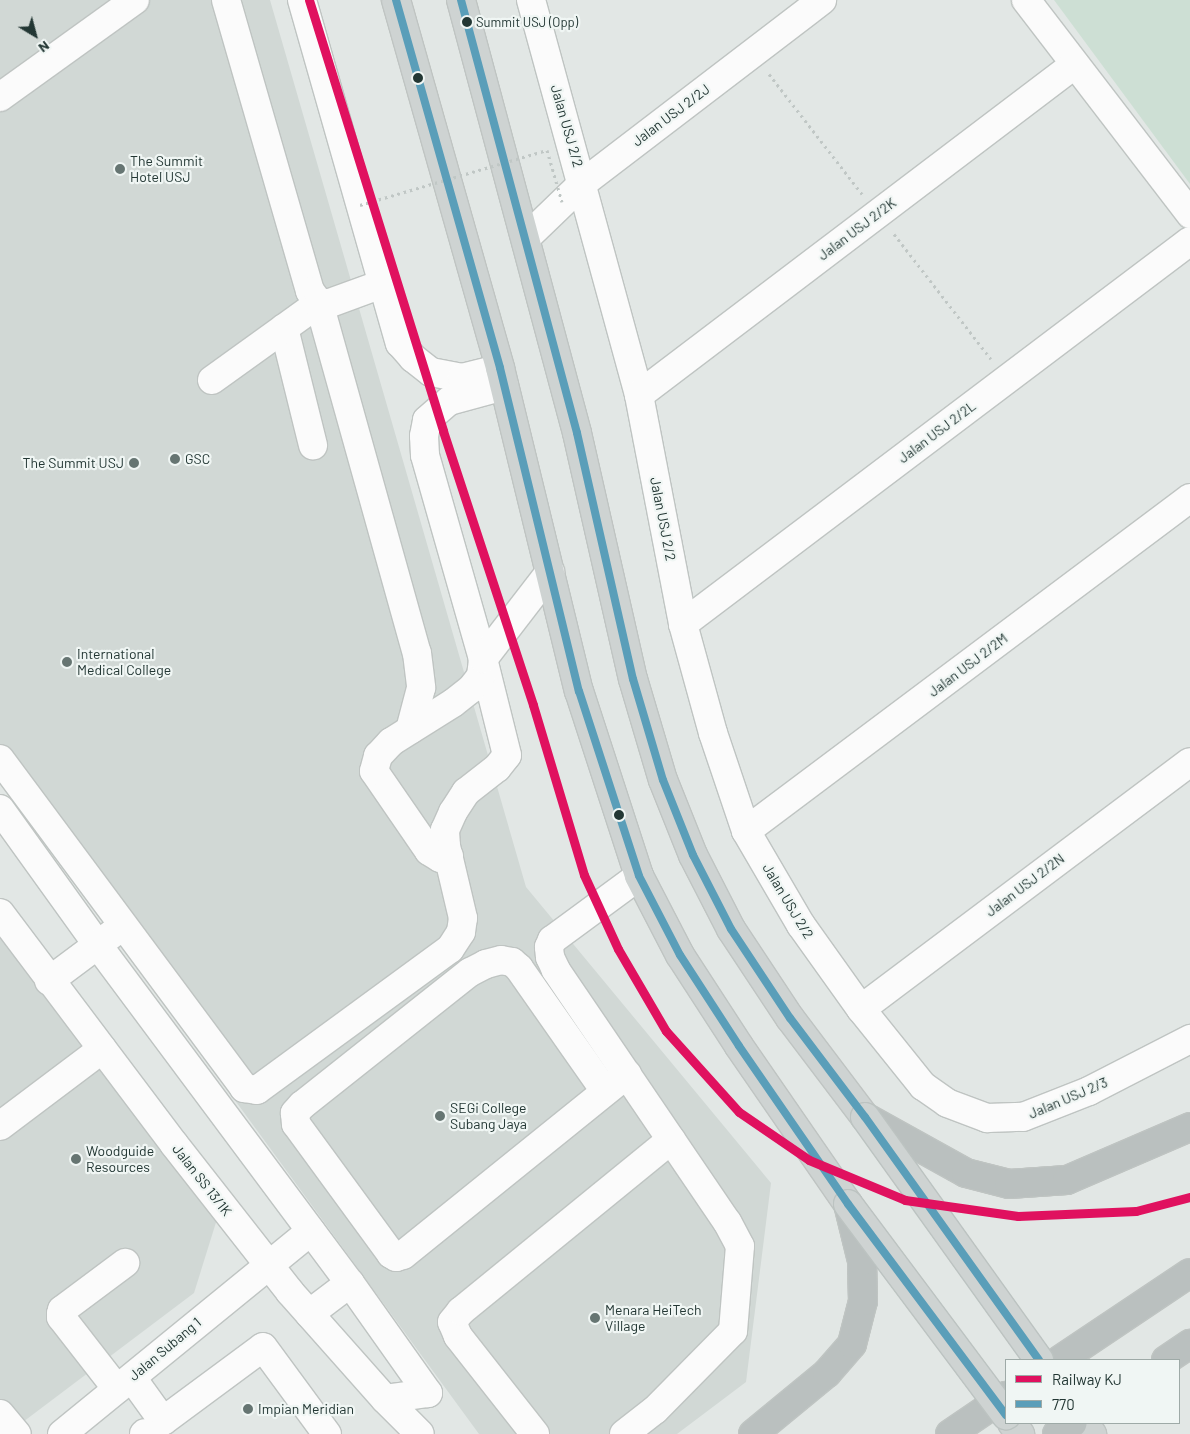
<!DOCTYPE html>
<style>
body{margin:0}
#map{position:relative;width:1190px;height:1434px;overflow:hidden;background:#e2e7e5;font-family:Barlow,sans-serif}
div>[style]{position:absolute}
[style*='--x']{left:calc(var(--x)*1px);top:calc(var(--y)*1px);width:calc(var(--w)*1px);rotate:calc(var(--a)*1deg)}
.built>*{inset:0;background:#d1d8d5}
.green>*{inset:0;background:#cddfd4}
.path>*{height:3px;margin-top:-1.5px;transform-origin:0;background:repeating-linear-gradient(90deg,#c0c7c5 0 2.5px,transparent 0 6.5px)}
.roads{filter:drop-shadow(1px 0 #bfc4c2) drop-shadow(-1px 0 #bfc4c2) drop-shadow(0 1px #bfc4c2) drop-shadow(0 -1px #bfc4c2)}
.minor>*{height:28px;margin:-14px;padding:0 14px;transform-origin:14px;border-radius:14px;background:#fbfbfb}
.major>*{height:28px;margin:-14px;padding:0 14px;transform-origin:14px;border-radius:14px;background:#ced3d2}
.highway>*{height:28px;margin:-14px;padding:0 14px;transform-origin:14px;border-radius:14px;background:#bac0bf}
.path-bridge>*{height:3px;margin-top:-1.5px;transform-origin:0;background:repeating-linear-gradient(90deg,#c0c7c5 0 2.5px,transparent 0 6.5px)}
.bridges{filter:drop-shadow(1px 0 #bcc3c1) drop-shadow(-1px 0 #bcc3c1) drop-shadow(0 1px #bcc3c1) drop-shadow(0 -1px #bcc3c1)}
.major-bridge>*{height:28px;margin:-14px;padding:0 14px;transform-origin:14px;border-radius:14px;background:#ced3d2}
.bus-1>*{height:8px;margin:-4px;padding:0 4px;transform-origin:4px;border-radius:4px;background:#5a9eb9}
.rail-1>*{height:9px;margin:-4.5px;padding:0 4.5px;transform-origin:4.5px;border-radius:4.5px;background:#e0115f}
.dots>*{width:14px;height:14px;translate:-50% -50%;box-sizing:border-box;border:2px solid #f0f6f4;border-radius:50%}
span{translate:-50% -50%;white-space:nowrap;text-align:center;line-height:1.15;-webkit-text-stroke:4.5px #f0f6f4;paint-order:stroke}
.bus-label{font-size:13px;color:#233734}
.left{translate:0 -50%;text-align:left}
.street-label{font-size:14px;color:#233734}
.poi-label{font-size:14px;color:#233734}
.right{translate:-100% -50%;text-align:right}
.legend{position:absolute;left:1005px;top:1359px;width:175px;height:65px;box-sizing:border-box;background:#f0f6f4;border:1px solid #9eaaa7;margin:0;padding:6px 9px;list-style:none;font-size:15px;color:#233734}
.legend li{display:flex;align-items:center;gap:10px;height:25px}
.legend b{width:25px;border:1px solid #9eaaa7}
.north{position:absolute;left:10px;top:10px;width:50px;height:50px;-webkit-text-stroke:4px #f0f6f4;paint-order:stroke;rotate:143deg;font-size:14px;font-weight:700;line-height:20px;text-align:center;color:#233734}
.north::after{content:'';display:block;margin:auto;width:18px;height:22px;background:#233734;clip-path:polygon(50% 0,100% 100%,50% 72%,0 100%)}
</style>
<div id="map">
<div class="built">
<i style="clip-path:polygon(0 0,270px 0,526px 887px,771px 1183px,746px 1382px,677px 1434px,479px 1434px,0 779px)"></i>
<i style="clip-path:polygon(0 929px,218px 1216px,194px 1293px,7px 1434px,0 1434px)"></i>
</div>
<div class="green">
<i style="clip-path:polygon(1054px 0,1190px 0,1190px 184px)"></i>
</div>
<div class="path">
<i style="--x:769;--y:74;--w:152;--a:52.2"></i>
<i style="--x:894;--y:234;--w:158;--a:52.2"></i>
</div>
<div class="roads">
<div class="minor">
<i style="--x:226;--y:0;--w:303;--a:73.9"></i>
<i style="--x:310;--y:291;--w:15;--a:53"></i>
<i style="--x:319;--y:303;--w:11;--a:0"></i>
<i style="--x:330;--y:303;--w:55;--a:-20.1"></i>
<i style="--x:302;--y:0;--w:357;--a:74.1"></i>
<i style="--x:400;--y:343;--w:20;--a:49"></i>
<i style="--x:413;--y:358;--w:23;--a:38"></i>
<i style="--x:431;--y:372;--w:32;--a:11"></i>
<i style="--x:462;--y:378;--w:32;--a:-14"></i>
<i style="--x:531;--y:0;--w:409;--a:74.7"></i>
<i style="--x:639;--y:395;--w:233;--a:79.1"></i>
<i style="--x:683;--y:624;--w:113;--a:74.6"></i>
<i style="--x:713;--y:733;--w:103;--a:71.4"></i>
<i style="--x:746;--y:831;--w:109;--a:59.7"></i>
<i style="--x:801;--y:925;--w:103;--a:54.5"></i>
<i style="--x:861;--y:1009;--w:99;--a:51.2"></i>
<i style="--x:923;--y:1086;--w:29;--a:35"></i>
<i style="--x:947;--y:1103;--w:43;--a:20.6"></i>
<i style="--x:987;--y:1118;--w:36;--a:-2"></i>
<i style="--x:1023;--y:1117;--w:71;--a:-21.5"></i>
<i style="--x:1089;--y:1091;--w:114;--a:-27.2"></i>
<i style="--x:1026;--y:0;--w:270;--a:52.5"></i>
<i style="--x:0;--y:97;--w:166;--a:-35.7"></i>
<i style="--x:527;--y:237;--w:78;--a:-44"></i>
<i style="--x:583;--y:183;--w:301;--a:-37.4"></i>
<i style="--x:284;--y:328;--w:121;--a:76.1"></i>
<i style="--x:212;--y:380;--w:132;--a:-35.7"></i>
<i style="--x:319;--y:303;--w:363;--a:74.4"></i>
<i style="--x:417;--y:653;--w:35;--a:83"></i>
<i style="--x:421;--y:688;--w:43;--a:104.7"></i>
<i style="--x:639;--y:395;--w:547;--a:-37.2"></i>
<i style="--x:683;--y:624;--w:635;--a:-37.07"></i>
<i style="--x:0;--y:759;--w:410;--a:53.4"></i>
<i style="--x:244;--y:1088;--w:13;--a:9"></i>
<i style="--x:257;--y:1090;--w:239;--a:-36.2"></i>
<i style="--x:450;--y:949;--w:20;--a:-57"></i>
<i style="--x:461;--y:932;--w:14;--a:-82"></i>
<i style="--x:463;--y:918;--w:74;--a:-103.3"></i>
<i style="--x:446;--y:846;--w:16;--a:-94"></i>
<i style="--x:445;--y:830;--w:20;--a:-66"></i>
<i style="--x:453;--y:812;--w:24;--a:-57"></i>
<i style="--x:466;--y:792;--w:39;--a:-38"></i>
<i style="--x:497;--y:768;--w:16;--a:-52"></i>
<i style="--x:507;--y:755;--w:99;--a:-104"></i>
<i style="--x:483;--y:659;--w:212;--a:-105.9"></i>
<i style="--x:425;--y:455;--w:19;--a:-93"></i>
<i style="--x:424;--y:436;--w:16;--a:-79"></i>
<i style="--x:427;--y:420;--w:29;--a:-41"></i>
<i style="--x:449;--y:401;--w:57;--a:-15.3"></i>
<i style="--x:0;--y:809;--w:166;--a:54.3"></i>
<i style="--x:97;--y:944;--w:423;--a:53.3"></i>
<i style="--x:350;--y:1283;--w:51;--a:142.9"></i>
<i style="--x:746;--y:831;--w:555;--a:-36.87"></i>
<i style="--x:449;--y:856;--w:9;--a:167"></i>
<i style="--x:440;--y:858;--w:13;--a:-148"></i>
<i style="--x:429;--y:851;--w:97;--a:-124.5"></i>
<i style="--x:374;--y:771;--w:16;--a:-75"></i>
<i style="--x:378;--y:756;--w:19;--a:-47"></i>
<i style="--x:391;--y:742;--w:73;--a:-32.2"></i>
<i style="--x:453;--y:703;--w:23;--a:-38"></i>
<i style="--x:471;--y:689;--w:16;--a:-52"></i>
<i style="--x:481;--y:676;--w:17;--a:-83"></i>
<i style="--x:483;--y:659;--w:110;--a:-52.4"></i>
<i style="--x:0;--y:913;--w:289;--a:53"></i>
<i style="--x:174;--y:1144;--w:188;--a:51.9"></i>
<i style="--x:290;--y:1292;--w:143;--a:48.4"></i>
<i style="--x:385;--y:1399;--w:49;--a:45"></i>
<i style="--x:49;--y:981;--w:79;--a:-36.7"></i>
<i style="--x:861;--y:1009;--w:411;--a:-36.9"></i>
<i style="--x:605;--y:1091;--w:150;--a:-125"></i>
<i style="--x:519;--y:968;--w:9;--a:-139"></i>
<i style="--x:512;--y:962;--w:11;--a:-170"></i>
<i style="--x:501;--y:960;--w:16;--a:165"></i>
<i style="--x:486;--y:964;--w:18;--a:153"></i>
<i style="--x:470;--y:972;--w:214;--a:141.6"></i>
<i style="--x:302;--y:1105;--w:11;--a:131"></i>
<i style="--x:295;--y:1113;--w:11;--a:85"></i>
<i style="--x:296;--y:1124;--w:161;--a:53.8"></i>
<i style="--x:391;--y:1254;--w:6;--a:31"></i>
<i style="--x:396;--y:1257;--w:7;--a:-16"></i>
<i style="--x:403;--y:1255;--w:288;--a:-38.9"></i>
<i style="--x:0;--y:1126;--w:128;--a:-37"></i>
<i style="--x:350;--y:1283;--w:135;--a:54.7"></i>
<i style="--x:428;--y:1393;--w:43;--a:172.1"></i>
<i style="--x:132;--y:1378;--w:53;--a:54.2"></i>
<i style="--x:163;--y:1421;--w:124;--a:-36.5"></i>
<i style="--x:263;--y:1347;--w:108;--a:53.7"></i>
<i style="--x:117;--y:1389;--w:91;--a:-127.9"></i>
<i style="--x:61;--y:1317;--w:3;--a:-90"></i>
<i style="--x:61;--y:1314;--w:4;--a:-76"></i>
<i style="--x:62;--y:1310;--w:79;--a:-36.7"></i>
<i style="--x:0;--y:1414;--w:26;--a:50"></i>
<i style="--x:62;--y:1434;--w:321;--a:-39.2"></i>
<i style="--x:144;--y:1434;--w:1;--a:-45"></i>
<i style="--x:535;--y:1434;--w:125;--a:-128.2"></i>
<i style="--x:458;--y:1336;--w:15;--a:-113"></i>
<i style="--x:452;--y:1322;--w:14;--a:-51"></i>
<i style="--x:461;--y:1311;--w:271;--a:-39.2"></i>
<i style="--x:624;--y:1434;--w:39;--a:-38"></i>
<i style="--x:655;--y:1410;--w:111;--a:-45.4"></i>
<i style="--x:733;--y:1331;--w:85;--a:-85.3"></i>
<i style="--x:740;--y:1246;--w:27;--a:-118"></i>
<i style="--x:727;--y:1222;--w:305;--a:-124.2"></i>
<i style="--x:556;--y:970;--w:14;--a:-115"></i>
<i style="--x:550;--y:957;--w:10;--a:-96"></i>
<i style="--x:549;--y:947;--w:8;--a:-67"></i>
<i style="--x:552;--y:940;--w:108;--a:-36.3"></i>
</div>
<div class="major">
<i style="--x:396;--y:0;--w:382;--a:74.2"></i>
<i style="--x:500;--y:368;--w:333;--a:76.3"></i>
<i style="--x:579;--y:691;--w:194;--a:72"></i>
<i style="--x:639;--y:876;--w:89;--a:62.6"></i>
<i style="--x:680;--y:955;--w:108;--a:57"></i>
<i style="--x:739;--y:1046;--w:192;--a:55.4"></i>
<i style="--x:461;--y:0;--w:448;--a:75"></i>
<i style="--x:577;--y:433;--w:252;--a:77.2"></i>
<i style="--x:633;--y:679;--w:105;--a:73.5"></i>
<i style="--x:663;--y:780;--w:81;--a:68.2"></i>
<i style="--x:693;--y:855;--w:83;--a:62.8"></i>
<i style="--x:731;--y:929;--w:107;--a:56.5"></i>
<i style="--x:790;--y:1018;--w:124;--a:52.9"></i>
<i style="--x:1012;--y:1423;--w:14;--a:54"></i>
<i style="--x:1084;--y:1423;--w:14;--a:54"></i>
</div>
<div class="highway">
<i style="--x:865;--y:1117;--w:115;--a:29"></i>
<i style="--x:966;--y:1173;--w:44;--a:14.3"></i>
<i style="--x:1009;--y:1184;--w:58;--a:-3.9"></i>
<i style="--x:1067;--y:1180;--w:134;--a:-23.3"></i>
<i style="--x:1060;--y:1360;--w:156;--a:-33.8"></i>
<i style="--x:1166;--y:1360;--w:29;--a:-34"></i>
<i style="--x:753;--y:1434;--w:96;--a:-39.5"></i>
<i style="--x:827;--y:1373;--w:38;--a:-49"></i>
<i style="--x:852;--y:1344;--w:44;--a:-75.7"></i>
<i style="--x:863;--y:1301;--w:40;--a:-91.4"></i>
<i style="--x:862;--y:1261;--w:59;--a:-103.8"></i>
<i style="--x:950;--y:1434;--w:68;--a:-34.2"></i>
<i style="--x:1057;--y:1434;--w:19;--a:-35"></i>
</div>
</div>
<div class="path-bridge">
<i style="--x:360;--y:205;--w:195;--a:-16.4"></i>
<i style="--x:547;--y:150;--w:54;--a:73.9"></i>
</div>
<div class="bridges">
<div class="major-bridge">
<i style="--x:865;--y:1117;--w:299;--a:54.4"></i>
<i style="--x:848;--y:1204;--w:264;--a:53.2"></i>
</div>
</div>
<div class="bus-1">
<i style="--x:396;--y:0;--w:382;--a:74.2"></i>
<i style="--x:500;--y:368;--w:333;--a:76.3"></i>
<i style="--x:579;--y:691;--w:194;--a:72"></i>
<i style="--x:639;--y:876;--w:89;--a:62.6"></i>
<i style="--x:680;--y:955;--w:108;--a:57"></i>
<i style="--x:739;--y:1046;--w:192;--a:55.4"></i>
<i style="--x:848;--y:1204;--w:264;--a:53.2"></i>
<i style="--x:461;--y:0;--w:448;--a:75"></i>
<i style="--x:577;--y:433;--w:252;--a:77.2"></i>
<i style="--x:633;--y:679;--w:105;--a:73.5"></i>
<i style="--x:663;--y:780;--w:81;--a:68.2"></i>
<i style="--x:693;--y:855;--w:83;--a:62.8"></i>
<i style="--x:731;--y:929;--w:107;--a:56.5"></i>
<i style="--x:790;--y:1018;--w:124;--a:52.9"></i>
<i style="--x:865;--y:1117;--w:299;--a:54.4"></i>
</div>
<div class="rail-1">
<i style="--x:309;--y:0;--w:451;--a:72.7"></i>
<i style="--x:443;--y:431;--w:288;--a:71.8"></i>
<i style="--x:533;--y:705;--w:177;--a:73.3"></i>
<i style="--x:584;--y:875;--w:81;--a:65.3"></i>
<i style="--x:618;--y:949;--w:95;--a:59.7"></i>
<i style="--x:666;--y:1031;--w:109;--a:48"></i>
<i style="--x:739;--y:1112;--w:85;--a:34.4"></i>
<i style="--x:809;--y:1160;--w:104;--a:22.6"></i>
<i style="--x:905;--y:1200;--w:114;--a:8.1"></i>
<i style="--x:1018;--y:1216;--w:118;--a:-2.4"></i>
<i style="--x:1136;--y:1211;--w:56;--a:-14.5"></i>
</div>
<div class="dots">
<i style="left:467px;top:22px;background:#233734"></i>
<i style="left:418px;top:78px;background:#233734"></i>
<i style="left:120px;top:169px;background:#667572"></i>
<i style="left:175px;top:459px;background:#667572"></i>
<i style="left:134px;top:463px;background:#667572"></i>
<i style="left:67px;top:662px;background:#667572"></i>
<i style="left:619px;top:815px;background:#233734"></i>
<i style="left:440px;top:1116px;background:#667572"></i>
<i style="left:76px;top:1159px;background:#667572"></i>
<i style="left:595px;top:1318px;background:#667572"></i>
<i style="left:248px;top:1409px;background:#667572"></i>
</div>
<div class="bus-label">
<span class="left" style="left:476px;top:22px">Summit USJ (Opp)</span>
</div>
<div class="street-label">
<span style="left:671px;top:115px;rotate:-37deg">Jalan USJ 2/2J</span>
<span style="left:567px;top:126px;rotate:74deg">Jalan USJ 2/2</span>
<span style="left:857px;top:229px;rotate:-37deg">Jalan USJ 2/2K</span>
<span style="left:937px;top:432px;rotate:-37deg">Jalan USJ 2/2L</span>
<span style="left:663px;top:519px;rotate:79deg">Jalan USJ 2/2</span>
<span style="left:968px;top:665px;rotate:-37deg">Jalan USJ 2/2M</span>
<span style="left:1025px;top:885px;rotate:-37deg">Jalan USJ 2/2N</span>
<span style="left:788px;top:901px;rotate:59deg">Jalan USJ 2/2</span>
<span style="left:1068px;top:1098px;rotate:-23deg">Jalan USJ 2/3</span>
<span style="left:202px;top:1180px;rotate:52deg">Jalan SS 13/1K</span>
<span style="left:165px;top:1349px;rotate:-40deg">Jalan Subang 1</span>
</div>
<div class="poi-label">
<span class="left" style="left:130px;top:169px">The Summit<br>Hotel USJ</span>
<span class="left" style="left:185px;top:459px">GSC</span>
<span class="right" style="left:124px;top:463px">The Summit USJ</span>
<span class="left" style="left:77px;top:662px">International<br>Medical College</span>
<span class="left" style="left:450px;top:1116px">SEGi College<br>Subang Jaya</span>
<span class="left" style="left:86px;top:1159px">Woodguide<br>Resources</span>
<span class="left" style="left:605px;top:1318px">Menara HeiTech<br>Village</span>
<span class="left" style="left:258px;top:1409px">Impian Meridian</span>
</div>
<ul class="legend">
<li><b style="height:6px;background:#e0115f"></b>Railway KJ</li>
<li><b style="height:6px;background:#5a9eb9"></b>770</li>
</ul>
<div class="north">N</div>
</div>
